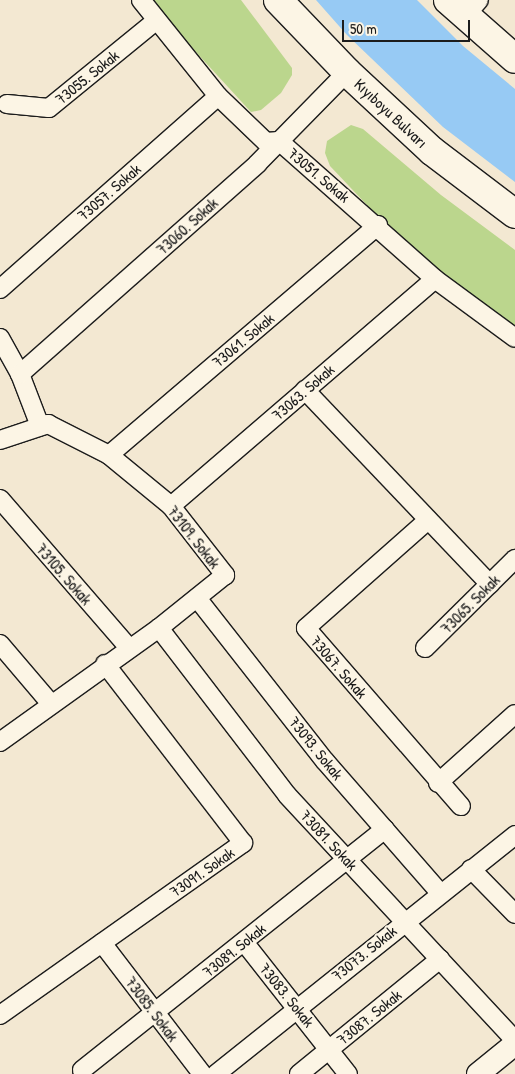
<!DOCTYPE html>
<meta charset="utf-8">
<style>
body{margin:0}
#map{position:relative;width:515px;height:1074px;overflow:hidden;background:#f3e8d2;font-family:"Patrick Hand",sans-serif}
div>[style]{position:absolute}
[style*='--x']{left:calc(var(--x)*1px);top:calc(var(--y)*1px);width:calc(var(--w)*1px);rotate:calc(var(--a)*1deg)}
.green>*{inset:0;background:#bbd68d}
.water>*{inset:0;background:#97caf4}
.roads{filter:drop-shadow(1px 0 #1c1c1c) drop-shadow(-1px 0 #1c1c1c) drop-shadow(0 1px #1c1c1c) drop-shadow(0 -1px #1c1c1c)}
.minor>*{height:18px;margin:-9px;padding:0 9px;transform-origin:9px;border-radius:9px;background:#fcf5e5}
.tertiary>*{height:22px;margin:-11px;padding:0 11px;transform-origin:11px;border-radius:11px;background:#fcf5e5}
.primary>*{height:28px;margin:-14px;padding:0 14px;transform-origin:14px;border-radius:14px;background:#fcf5e5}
span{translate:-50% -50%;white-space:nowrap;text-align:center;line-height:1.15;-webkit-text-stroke:4px #fcf5e5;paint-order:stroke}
.street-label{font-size:16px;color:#1c1c1c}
.scale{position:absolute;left:342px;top:20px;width:128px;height:22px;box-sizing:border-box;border:2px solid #1c1c1c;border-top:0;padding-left:6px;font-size:15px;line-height:18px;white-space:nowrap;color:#1c1c1c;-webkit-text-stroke:4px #fcf5e5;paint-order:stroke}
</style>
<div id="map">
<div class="green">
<i style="clip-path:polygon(148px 0,241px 0,292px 68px,292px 75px,281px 93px,261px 110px,251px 112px)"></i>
<i style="clip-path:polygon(351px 125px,363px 129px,441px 195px,515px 250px,515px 345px,458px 301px,330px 166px,325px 153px,327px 141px)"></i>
</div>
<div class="water">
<i style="clip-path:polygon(316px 0,417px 0,463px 46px,515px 89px,515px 182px,443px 127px,347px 35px)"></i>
</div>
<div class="roads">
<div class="minor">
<i style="--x:141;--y:0;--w:123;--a:51.3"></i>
<i style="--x:218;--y:96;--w:66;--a:43.8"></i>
<i style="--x:266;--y:142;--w:13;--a:-4"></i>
<i style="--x:279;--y:141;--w:208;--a:41.5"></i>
<i style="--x:435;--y:279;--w:99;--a:36.4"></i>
<i style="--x:465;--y:16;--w:21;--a:-49"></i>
<i style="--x:7;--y:104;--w:42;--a:5.4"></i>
<i style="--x:49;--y:108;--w:139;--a:-39.2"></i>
<i style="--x:0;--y:289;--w:291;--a:-41.5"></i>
<i style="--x:0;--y:338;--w:41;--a:60.9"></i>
<i style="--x:20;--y:374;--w:56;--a:69"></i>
<i style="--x:20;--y:374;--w:317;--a:-41.5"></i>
<i style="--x:257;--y:164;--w:129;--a:-45.6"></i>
<i style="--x:305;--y:390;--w:268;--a:46.4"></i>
<i style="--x:0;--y:440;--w:51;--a:-18.4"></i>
<i style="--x:48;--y:424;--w:68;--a:26.9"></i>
<i style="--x:109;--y:455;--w:80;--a:39.4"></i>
<i style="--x:171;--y:506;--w:88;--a:52"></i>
<i style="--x:225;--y:575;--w:85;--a:141.2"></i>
<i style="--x:159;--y:628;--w:196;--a:144.4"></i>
<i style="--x:109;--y:455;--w:354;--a:-40.5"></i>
<i style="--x:0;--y:499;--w:197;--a:49.1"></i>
<i style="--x:171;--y:506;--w:348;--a:-40.7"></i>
<i style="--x:428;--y:520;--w:163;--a:138.5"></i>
<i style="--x:306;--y:628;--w:236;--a:49"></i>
<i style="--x:197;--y:598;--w:207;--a:51.9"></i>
<i style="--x:325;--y:761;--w:175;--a:48.9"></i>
<i style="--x:159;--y:628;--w:210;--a:52.5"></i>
<i style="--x:287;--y:795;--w:335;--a:47.1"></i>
<i style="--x:0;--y:644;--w:79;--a:49.6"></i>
<i style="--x:425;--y:648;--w:127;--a:-44.7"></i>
<i style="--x:438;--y:783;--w:103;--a:-41.9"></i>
<i style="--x:471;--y:869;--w:63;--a:45.6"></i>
<i style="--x:244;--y:942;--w:168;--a:51.8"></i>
<i style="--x:102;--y:943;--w:165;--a:52.6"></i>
<i style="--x:0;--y:1015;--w:298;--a:-35.3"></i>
<i style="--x:243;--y:843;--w:226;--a:-127.6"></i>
<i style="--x:82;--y:1070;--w:387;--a:-38.5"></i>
<i style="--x:216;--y:1074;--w:383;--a:-38.6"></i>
<i style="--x:299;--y:1074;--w:182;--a:-39.2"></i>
</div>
<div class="tertiary">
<i style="--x:478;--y:1074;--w:48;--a:-39"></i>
</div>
<div class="primary">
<i style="--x:278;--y:0;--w:100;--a:46.2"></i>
<i style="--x:347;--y:72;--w:116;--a:42.9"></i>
<i style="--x:432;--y:151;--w:104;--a:37.2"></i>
<i style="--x:448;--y:0;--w:89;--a:41.4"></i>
</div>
</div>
<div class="street-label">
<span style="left:87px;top:77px;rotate:-39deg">73055. Sokak</span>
<span style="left:391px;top:113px;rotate:43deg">Kıyıboyu Bulvarı</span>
<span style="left:319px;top:175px;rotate:40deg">73051. Sokak</span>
<span style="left:109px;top:192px;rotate:-41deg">73057. Sokak</span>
<span style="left:187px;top:226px;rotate:-42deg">73060. Sokak</span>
<span style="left:243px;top:340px;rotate:-40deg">73061. Sokak</span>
<span style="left:303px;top:392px;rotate:-41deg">73063. Sokak</span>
<span style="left:194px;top:537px;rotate:52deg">73109. Sokak</span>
<span style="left:64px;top:574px;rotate:49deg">73105. Sokak</span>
<span style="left:470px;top:604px;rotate:-45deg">73065. Sokak</span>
<span style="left:339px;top:667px;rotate:49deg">73067. Sokak</span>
<span style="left:316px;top:748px;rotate:51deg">73093. Sokak</span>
<span style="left:329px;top:840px;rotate:47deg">73081. Sokak</span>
<span style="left:202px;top:872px;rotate:-35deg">73091. Sokak</span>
<span style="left:234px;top:950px;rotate:-39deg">73089. Sokak</span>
<span style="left:364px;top:953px;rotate:-39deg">73073. Sokak</span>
<span style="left:287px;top:995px;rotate:51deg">73083. Sokak</span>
<span style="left:152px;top:1009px;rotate:53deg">73085. Sokak</span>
<span style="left:369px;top:1017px;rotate:-39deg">73087. Sokak</span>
</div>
<div class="scale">50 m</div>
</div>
